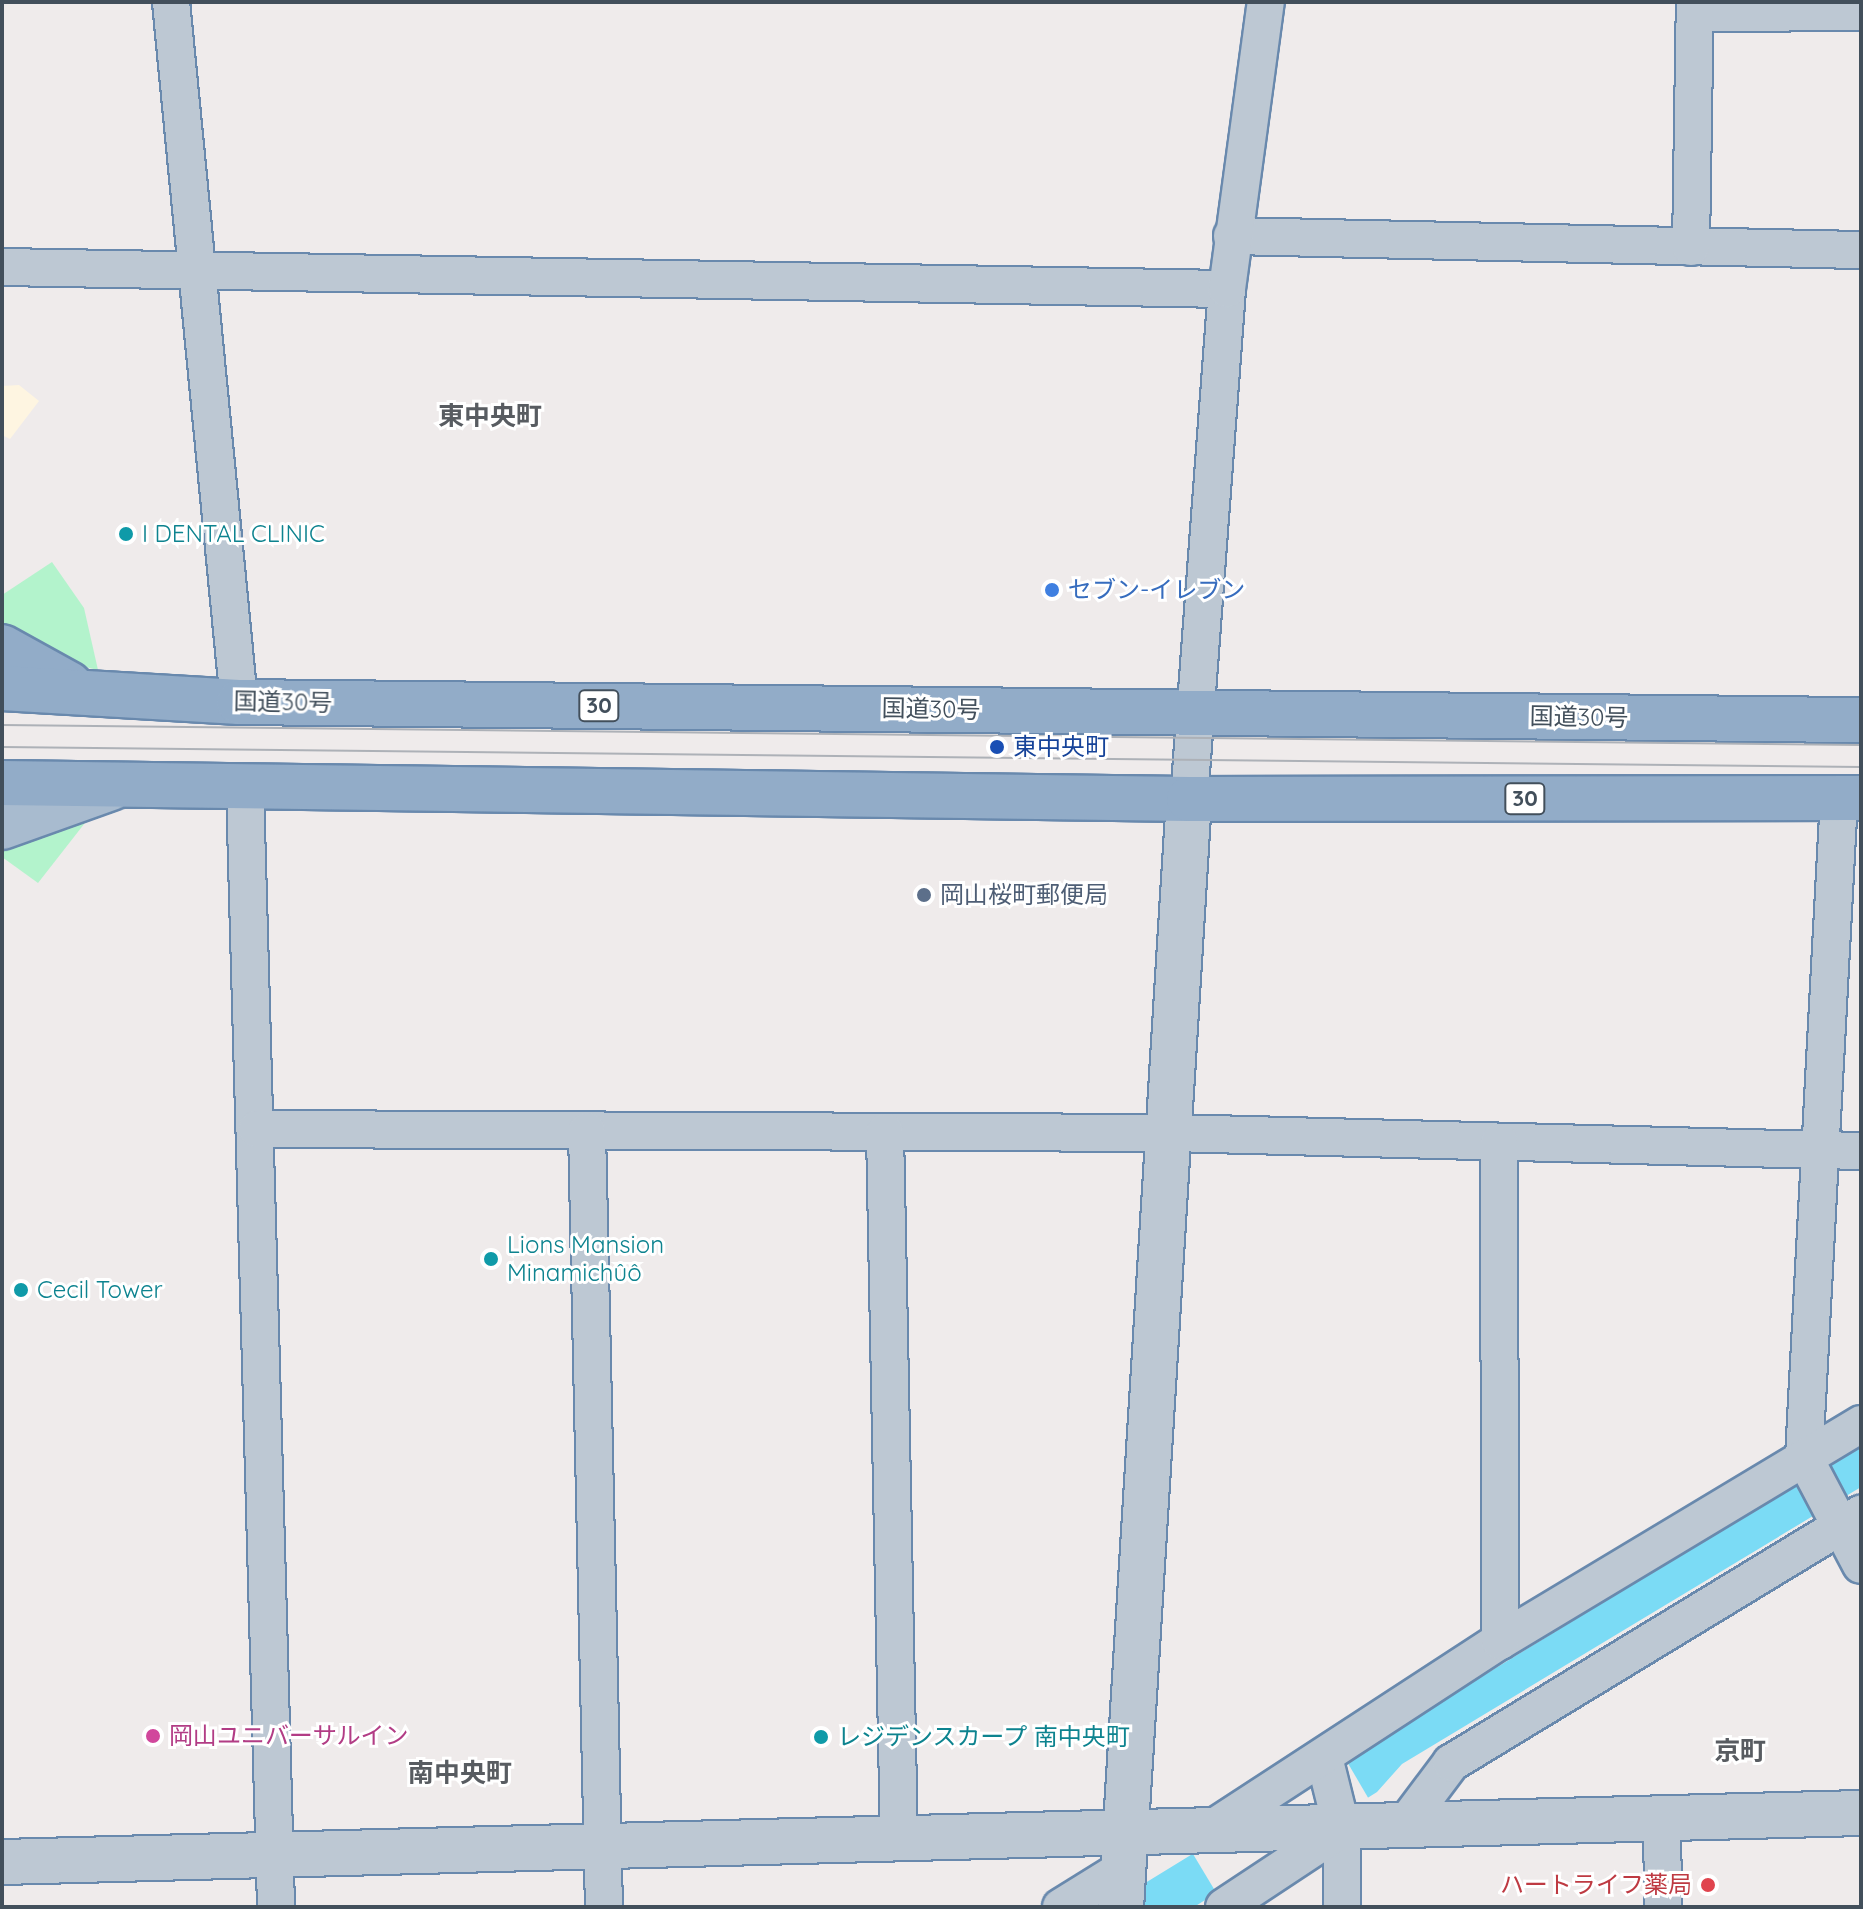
<!DOCTYPE html>
<meta charset="utf-8">
<style>
body{margin:0}
#map{position:relative;width:1863px;height:1909px;overflow:hidden;background:#efebeb;font-family:Quicksand,"Noto Sans JP",sans-serif}
div>[style]{position:absolute}
[style*='--x']{left:calc(var(--x)*1px);top:calc(var(--y)*1px);width:calc(var(--w)*1px);rotate:calc(var(--a)*1deg)}
.commercial>*{inset:0;background:#fef5e1}
.green>*{inset:0;background:#b3f3cc}
.water>*{inset:0;background:#7bdbf5}
.pier>*{inset:0;background:#efebeb}
.roads{filter:drop-shadow(2px 0 #6989ad) drop-shadow(-2px 0 #6989ad) drop-shadow(0 2px #6989ad) drop-shadow(0 -2px #6989ad)}
.minor>*{height:36px;margin:-18px;padding:0 18px;transform-origin:18px;border-radius:18px;background:#bdc8d3}
.tertiary>*{height:44px;margin:-22px;padding:0 22px;transform-origin:22px;border-radius:22px;background:#bdc8d3}
.primary>*{height:44px;margin:-22px;padding:0 22px;transform-origin:22px;border-radius:22px;background:#a8bbcf}
.trunk>*{height:44px;margin:-22px;padding:0 22px;transform-origin:22px;border-radius:22px;background:#92acc8}
.tram>*{height:2px;margin:-1px;padding:0 1px;transform-origin:1px;border-radius:1px;background:#adb1b7}
.dots>*{width:22px;height:22px;translate:-50% -50%;box-sizing:border-box;border:4px solid #fff;border-radius:50%}
span{translate:-50% -50%;white-space:nowrap;text-align:center;line-height:1.15;-webkit-text-stroke:6px #fff;paint-order:stroke}
.shield-label span{padding:2px 6px;background:#fff;border:2px solid;border-radius:6px;-webkit-text-stroke-width:0}
.shield-label{font-size:22px;color:#424f5b;font-weight:700}
.culture-label{font-size:24px;color:#0d838f}
.left{translate:0 -50%;text-align:left}
.shop-label{font-size:24px;color:#366cbe}
.street-label{font-size:24px;color:#424f5b}
.transit-label{font-size:24px;color:#164399}
.service-label{font-size:24px;color:#4e5e75}
.hotel-label{font-size:24px;color:#b23c85}
.health-label{font-size:24px;color:#be3a42}
.right{translate:-100% -50%;text-align:right}
.neighbourhood-label{font-size:26px;color:#585c61;font-weight:700}
.frame{position:absolute;inset:0;border:4px solid #424f5b;pointer-events:none}
</style>
<div id="map">
<div class="commercial">
<i style="clip-path:polygon(19px 385px,39px 401px,10px 439px,2px 435px,2px 386px)"></i>
</div>
<div class="green">
<i style="clip-path:polygon(52px 562px,84px 608px,98px 670px,60px 661px,2px 625px,2px 595px)"></i>
<i style="clip-path:polygon(88px 819px,38px 883px,2px 857px,2px 845px)"></i>
</div>
<div class="water">
<i style="clip-path:polygon(1861px 1444px,1861px 1487px,1402px 1764px,1377px 1792px,1194px 1907px,1106px 1907px)"></i>
</div>
<div class="pier">
<i style="clip-path:polygon(1346px 1760px,1370px 1801px,1217px 1894px,1193px 1854px)"></i>
</div>
<div class="roads">
<div class="minor">
<i style="--x:171;--y:2;--w:703;--a:84.45"></i>
<i style="--x:1695;--y:13;--w:166;--a:-0.3"></i>
<i style="--x:1232;--y:236;--w:629;--a:1.28"></i>
<i style="--x:1691;--y:247;--w:245;--a:-89.1"></i>
<i style="--x:2;--y:267;--w:1225;--a:1.03"></i>
<i style="--x:245;--y:789;--w:1118;--a:88.41"></i>
<i style="--x:1839;--y:798;--w:660;--a:93.04"></i>
<i style="--x:1804;--y:1457;--w:122;--a:62.2"></i>
<i style="--x:1189;--y:799;--w:511;--a:-85.74"></i>
<i style="--x:1227;--y:289;--w:290;--a:-82.3"></i>
<i style="--x:257;--y:1129;--w:915;--a:0.25"></i>
<i style="--x:1172;--y:1133;--w:689;--a:1.5"></i>
<i style="--x:587;--y:1131;--w:776;--a:88.75"></i>
<i style="--x:885;--y:1132;--w:707;--a:88.87"></i>
<i style="--x:1500;--y:1641;--w:421;--a:-31"></i>
<i style="--x:1324;--y:1757;--w:74;--a:76"></i>
<i style="--x:1342;--y:1829;--w:78;--a:90"></i>
<i style="--x:1662;--y:1819;--w:88;--a:89.3"></i>
<i style="--x:1403;--y:1827;--w:80;--a:-53.1"></i>
<i style="--x:1451;--y:1763;--w:480;--a:-31.3"></i>
<i style="--x:1208;--y:1831;--w:348;--a:-33.1"></i>
<i style="--x:1500;--y:1641;--w:499;--a:-90.1"></i>
<i style="--x:1061;--y:1907;--w:74;--a:-31.8"></i>
<i style="--x:1224;--y:1907;--w:141;--a:-33.5"></i>
</div>
<div class="tertiary">
<i style="--x:2;--y:1862;--w:1860;--a:-1.51"></i>
<i style="--x:1121;--y:1907;--w:1110;--a:-86.49"></i>
</div>
<div class="primary">
<i style="--x:2;--y:827;--w:116;--a:-19.7"></i>
</div>
<div class="trunk">
<i style="--x:2;--y:647;--w:77;--a:28.9"></i>
<i style="--x:2;--y:688;--w:237;--a:3.4"></i>
<i style="--x:239;--y:702;--w:1622;--a:0.64"></i>
<i style="--x:2;--y:783;--w:1187;--a:0.77"></i>
<i style="--x:1189;--y:799;--w:672;--a:-0.09"></i>
</div>
</div>
<div class="tram">
<i style="--x:2;--y:725;--w:1859;--a:0.62"></i>
<i style="--x:2;--y:747;--w:1859;--a:0.62"></i>
</div>
<div class="dots">
<i style="left:126px;top:534px;background:#0f9aa8"></i>
<i style="left:1052px;top:590px;background:#3f7fe0"></i>
<i style="left:997px;top:747px;background:#1a4fb4"></i>
<i style="left:924px;top:895px;background:#5c6f8a"></i>
<i style="left:491px;top:1259px;background:#0f9aa8"></i>
<i style="left:21px;top:1290px;background:#0f9aa8"></i>
<i style="left:153px;top:1736px;background:#d1479c"></i>
<i style="left:821px;top:1737px;background:#0f9aa8"></i>
<i style="left:1708px;top:1885px;background:#e0444e"></i>
</div>
<div class="shield-label">
<span style="left:599px;top:706px">30</span>
<span style="left:1525px;top:799px">30</span>
</div>
<div class="culture-label">
<span class="left" style="left:142px;top:534px">I DENTAL CLINIC</span>
<span class="left" style="left:507px;top:1259px">Lions Mansion<br>Minamichûô</span>
<span class="left" style="left:37px;top:1290px">Cecil Tower</span>
<span class="left" style="left:837px;top:1737px">レジデンスカープ 南中央町</span>
</div>
<div class="shop-label">
<span class="left" style="left:1068px;top:590px">セブン-イレブン</span>
</div>
<div class="street-label">
<span style="left:283px;top:702px;rotate:1deg">国道30号</span>
<span style="left:931px;top:709px;rotate:1deg">国道30号</span>
<span style="left:1579px;top:717px;rotate:1deg">国道30号</span>
</div>
<div class="transit-label">
<span class="left" style="left:1013px;top:747px">東中央町</span>
</div>
<div class="service-label">
<span class="left" style="left:940px;top:895px">岡山桜町郵便局</span>
</div>
<div class="hotel-label">
<span class="left" style="left:169px;top:1736px">岡山ユニバーサルイン</span>
</div>
<div class="health-label">
<span class="right" style="left:1692px;top:1885px">ハートライフ薬局</span>
</div>
<div class="neighbourhood-label">
<span style="left:490px;top:416px">東中央町</span>
<span style="left:1740px;top:1751px">京町</span>
<span style="left:460px;top:1773px">南中央町</span>
</div>
<div class="frame"></div>
</div>
